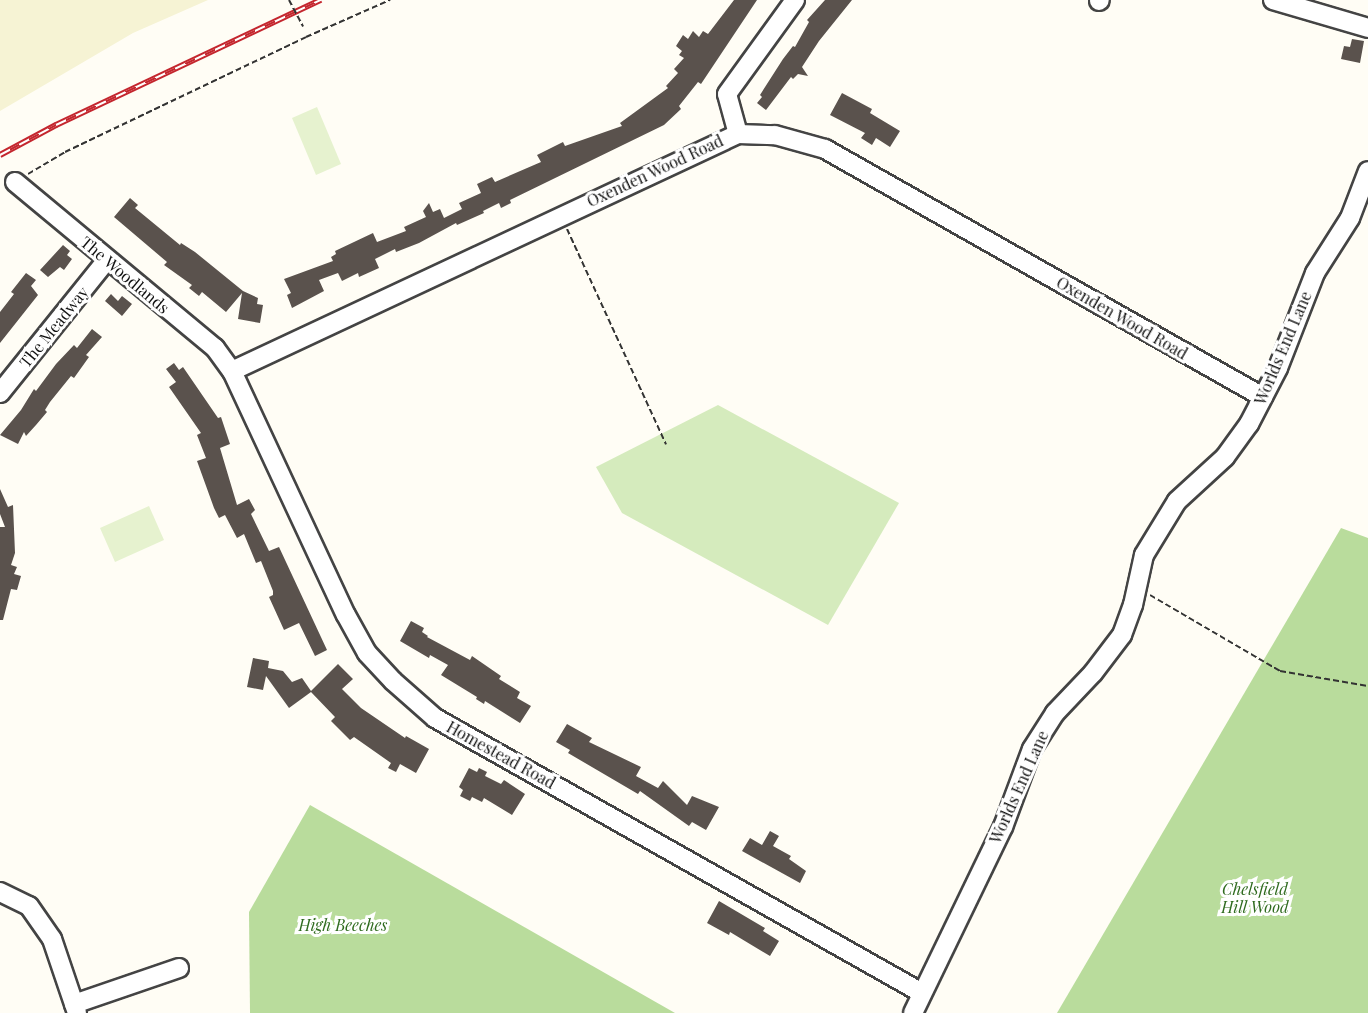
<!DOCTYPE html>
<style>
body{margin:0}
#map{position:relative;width:1368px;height:1013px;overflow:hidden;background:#fffdf5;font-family:"Playfair Display",serif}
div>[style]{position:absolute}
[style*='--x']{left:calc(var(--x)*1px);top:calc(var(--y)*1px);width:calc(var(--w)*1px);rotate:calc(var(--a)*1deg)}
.farmland>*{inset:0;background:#f6f3d4}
.green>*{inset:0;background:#d5ebbd}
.forest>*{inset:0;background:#b9dc9c}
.pitch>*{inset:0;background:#e6f2cf}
.building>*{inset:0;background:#5a524d}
.path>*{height:2px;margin-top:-1px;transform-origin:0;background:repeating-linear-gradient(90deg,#333 0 6px,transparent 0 9px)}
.roads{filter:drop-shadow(2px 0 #444) drop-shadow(-2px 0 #444) drop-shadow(0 2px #444) drop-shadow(0 -2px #444)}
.minor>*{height:18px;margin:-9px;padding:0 9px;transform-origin:9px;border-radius:9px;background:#fff}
.rail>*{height:6px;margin-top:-3px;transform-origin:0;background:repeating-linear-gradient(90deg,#fff 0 11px,#c4262e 0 22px);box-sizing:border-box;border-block:2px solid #c4262e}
.path-bridge>*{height:2px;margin-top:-1px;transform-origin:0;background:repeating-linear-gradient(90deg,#333 0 6px,transparent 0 9px)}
span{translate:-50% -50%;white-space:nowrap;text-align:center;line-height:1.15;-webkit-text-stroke:6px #fff;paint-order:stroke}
.street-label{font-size:16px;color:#111}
.park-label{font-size:16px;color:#2f6b1f;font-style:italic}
</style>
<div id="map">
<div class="farmland">
<i style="clip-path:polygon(0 0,208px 0,133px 33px,0 111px)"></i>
</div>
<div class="green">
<i style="clip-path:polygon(718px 405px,899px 503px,828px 625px,622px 513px,596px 467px)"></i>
</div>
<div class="forest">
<i style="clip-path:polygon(1341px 528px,1368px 538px,1368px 1013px,1057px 1013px)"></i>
<i style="clip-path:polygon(310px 805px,675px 1013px,250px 1013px,249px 912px)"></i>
</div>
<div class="pitch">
<i style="clip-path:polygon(317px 107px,341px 164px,316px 175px,292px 118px)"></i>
<i style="clip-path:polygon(149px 506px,164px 540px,115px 562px,100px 528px)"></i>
</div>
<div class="building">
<i style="clip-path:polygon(734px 0,757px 0,701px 84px,698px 82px,679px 106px,681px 109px,664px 125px,510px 200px,511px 203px,501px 208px,499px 203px,483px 211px,484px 213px,457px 225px,456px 223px,419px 243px,396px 252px,395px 249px,375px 259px,379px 268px,359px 277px,358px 273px,342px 281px,338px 273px,319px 280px,324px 291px,292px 308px,287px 295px,291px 293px,284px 279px,333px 261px,331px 257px,336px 254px,335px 251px,373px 233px,377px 242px,406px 231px,404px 227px,426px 217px,423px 211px,429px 203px,433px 212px,440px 209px,444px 218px,462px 209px,459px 203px,481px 193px,477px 184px,492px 177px,495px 182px,541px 162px,537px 155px,563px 142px,565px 146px,622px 126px,620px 123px,668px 88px,666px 86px,678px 73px,674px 69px,684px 58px,679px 55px,682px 51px,676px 46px,683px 35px,688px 39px,693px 31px,699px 37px,703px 31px,708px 34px)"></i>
<i style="clip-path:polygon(825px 0,852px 0,819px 41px,802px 67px,808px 76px,798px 74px,793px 79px,791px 77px,766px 110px,757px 103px,762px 97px,760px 95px,783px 59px,793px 46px,795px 47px,809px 22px,807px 20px)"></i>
<i style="clip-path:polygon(1352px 39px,1364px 41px,1360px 63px,1341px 59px,1344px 46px,1350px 47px)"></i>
<i style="clip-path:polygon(842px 93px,872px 109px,870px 113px,900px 131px,890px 147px,876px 138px,872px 145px,861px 138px,865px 133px,830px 115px)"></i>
<i style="clip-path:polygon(130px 198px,138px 205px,135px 208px,180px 245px,181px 243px,195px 252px,243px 291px,258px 298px,257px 304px,263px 305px,260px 323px,238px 319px,242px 293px,226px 312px,202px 292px,199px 296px,189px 288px,192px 285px,164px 265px,167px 262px,114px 217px)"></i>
<i style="clip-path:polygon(63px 245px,70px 251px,67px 255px,72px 259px,64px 270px,60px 267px,48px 277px,40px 270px)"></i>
<i style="clip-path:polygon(26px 273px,36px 280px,31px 286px,38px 295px,0 343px,0 312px,14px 294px,11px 292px)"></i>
<i style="clip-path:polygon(111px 294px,118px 301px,122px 296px,132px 304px,122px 316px,105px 301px)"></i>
<i style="clip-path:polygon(92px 329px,102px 337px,86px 355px,89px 357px,74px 378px,71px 376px,50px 402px,45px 410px,47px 412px,36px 425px,26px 436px,24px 432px,18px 444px,0 435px,21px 410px,34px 389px,36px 391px,56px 364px,74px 345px,77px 348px)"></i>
<i style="clip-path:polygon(174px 363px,179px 370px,183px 367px,218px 418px,221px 417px,230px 444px,220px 448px,237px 505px,249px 499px,255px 510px,251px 514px,269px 551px,279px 547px,327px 650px,315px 656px,299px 623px,284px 630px,269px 597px,273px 595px,273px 591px,261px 561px,256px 563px,244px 534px,237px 538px,225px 515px,219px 518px,214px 508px,197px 461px,206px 458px,197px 435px,201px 433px,169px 387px,176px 382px,166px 369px)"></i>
<i style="clip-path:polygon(0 489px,8px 507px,13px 505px,15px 553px,11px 565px,17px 567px,14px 574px,21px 576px,17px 590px,11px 589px,3px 620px,0 620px,0 527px,5px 527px,0 514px)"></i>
<i style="clip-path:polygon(411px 621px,424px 628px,422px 632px,428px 636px,427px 637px,470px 660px,472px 656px,501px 676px,499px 679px,520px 692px,517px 698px,531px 706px,520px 723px,485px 701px,484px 704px,476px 699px,477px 697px,441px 675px,448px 665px,430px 655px,429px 658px,400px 641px)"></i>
<i style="clip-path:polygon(253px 658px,269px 661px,268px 668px,283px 671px,292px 682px,302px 678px,311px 691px,338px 664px,353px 679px,342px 689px,361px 708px,405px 738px,406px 736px,429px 749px,416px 773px,400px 764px,396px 772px,388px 768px,391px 763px,354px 737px,350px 740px,331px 721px,335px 717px,311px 692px,289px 708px,266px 676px,263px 690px,247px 687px)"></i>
<i style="clip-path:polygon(567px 724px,592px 738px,589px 742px,641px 767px,636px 776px,658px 788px,663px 781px,687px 805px,692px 796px,719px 807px,706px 830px,692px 822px,689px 826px,640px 791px,638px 794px,568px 753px,570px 750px,556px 742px)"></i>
<i style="clip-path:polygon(469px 768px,477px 772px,479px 768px,487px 772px,485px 776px,501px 784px,504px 780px,525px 794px,512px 815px,484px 798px,482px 802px,472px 797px,470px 801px,460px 796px,463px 790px,459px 787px)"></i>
<i style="clip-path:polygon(770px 831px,779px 836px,773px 846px,791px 856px,789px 859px,806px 871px,800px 883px,742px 851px,750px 838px,762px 845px)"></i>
<i style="clip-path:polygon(719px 901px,765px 928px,763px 931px,779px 941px,770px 956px,730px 932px,729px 935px,707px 923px)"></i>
</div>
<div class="path">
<i style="--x:28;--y:174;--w:43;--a:-30.7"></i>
<i style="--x:65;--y:152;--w:267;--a:-25.5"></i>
<i style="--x:306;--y:37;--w:92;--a:-23.8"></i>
<i style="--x:567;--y:229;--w:237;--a:65.3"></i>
<i style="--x:1150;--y:595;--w:151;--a:30.3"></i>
<i style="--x:1280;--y:671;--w:89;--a:9.7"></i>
</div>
<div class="roads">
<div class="minor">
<i style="--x:1273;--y:0;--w:99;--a:16.4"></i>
<i style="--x:1099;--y:1;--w:1;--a:-45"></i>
<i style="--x:738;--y:134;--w:41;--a:-105.4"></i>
<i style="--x:727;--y:94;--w:116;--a:-54.1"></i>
<i style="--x:15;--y:182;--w:260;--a:39.7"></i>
<i style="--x:215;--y:348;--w:29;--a:54"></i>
<i style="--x:232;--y:371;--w:269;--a:65"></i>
<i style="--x:346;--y:615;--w:43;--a:61.1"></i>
<i style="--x:367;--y:653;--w:38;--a:47"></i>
<i style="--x:393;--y:681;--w:56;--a:41.4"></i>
<i style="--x:435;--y:718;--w:559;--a:29.45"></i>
<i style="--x:232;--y:371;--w:559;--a:-25.1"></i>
<i style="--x:738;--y:134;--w:37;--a:2"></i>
<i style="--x:775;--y:135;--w:52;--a:15.6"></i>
<i style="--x:825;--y:149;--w:503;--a:29.52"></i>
<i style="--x:0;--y:393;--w:171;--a:-51.2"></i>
<i style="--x:0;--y:892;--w:32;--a:26"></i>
<i style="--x:29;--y:906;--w:40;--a:55.1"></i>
<i style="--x:52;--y:939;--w:78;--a:71.3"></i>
<i style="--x:74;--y:1004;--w:111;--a:-18.9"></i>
<i style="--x:913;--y:1013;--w:207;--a:-64.2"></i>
<i style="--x:1003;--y:827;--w:83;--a:-69.6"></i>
<i style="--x:1032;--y:749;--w:43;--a:-57.4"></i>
<i style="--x:1055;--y:713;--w:55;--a:-46.5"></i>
<i style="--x:1093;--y:673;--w:48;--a:-52.7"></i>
<i style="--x:1122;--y:635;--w:32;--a:-70"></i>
<i style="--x:1133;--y:605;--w:51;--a:-77.6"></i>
<i style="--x:1144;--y:555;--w:63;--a:-58.6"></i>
<i style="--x:1177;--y:501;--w:65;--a:-42.5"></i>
<i style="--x:1225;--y:457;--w:41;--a:-54"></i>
<i style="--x:1249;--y:424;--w:63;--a:-62.6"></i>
<i style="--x:1278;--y:368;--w:102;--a:-68.7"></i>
<i style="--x:1315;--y:273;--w:65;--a:-57.5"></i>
<i style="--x:1350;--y:218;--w:50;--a:-69"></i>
</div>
</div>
<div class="rail">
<i style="--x:0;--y:155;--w:64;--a:-28.2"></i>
<i style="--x:56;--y:125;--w:293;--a:-25.3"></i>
</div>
<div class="path-bridge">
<i style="--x:289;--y:0;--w:30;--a:62"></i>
</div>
<div class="street-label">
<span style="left:655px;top:171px;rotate:-25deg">Oxenden Wood Road</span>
<span style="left:125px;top:275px;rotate:40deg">The Woodlands</span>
<span style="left:1122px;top:318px;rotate:30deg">Oxenden Wood Road</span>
<span style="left:54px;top:327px;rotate:-51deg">The Meadway</span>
<span style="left:1283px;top:348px;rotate:-67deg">Worlds End Lane</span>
<span style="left:501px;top:755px;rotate:29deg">Homestead Road</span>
<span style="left:1019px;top:787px;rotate:-66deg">Worlds End Lane</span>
</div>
<div class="park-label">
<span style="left:1255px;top:898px">Chelsfield<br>Hill Wood</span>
<span style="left:343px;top:925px">High Beeches</span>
</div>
</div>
